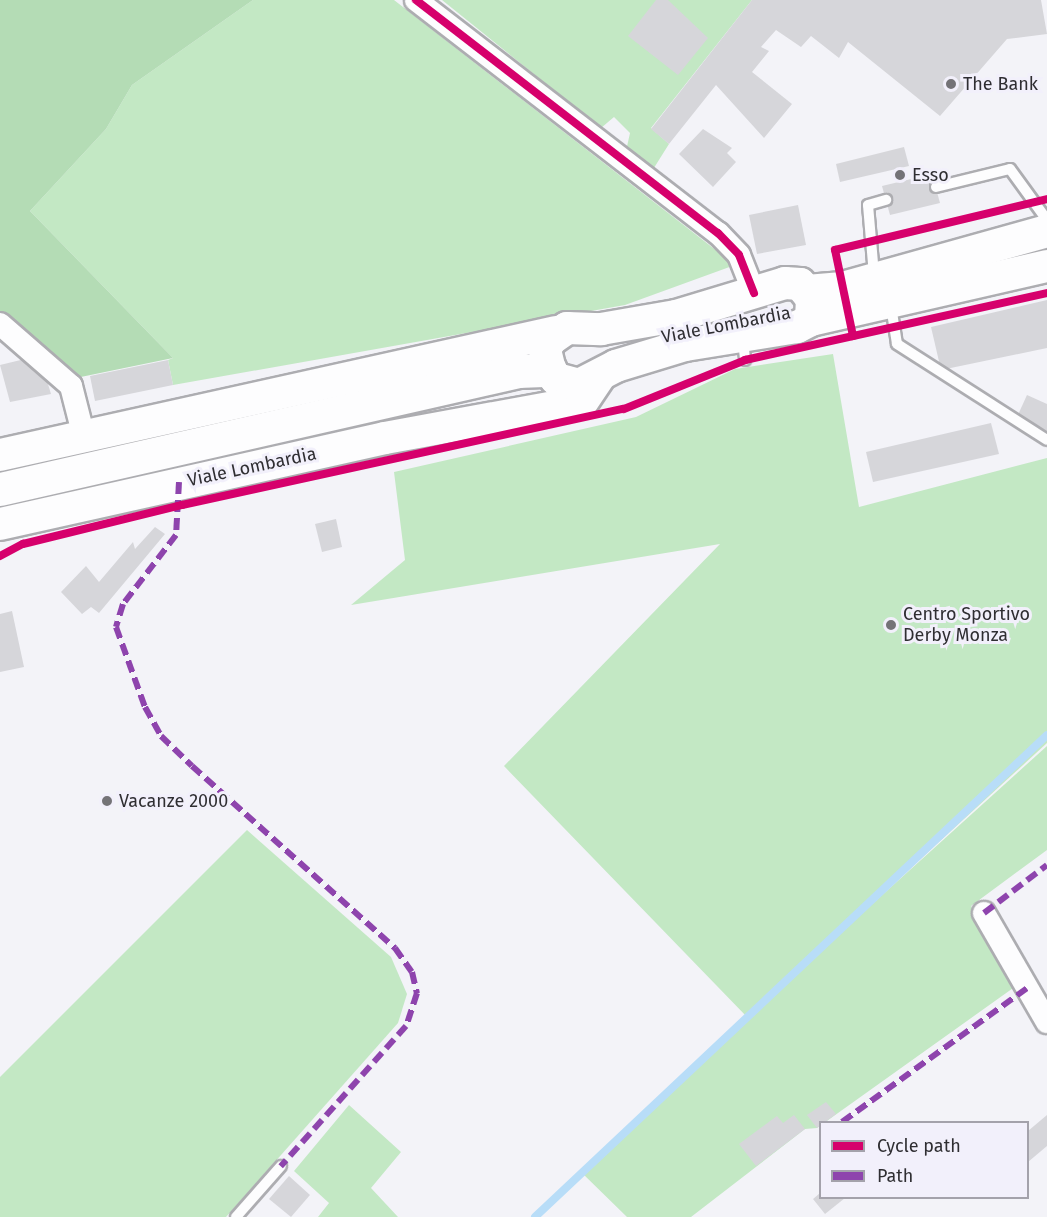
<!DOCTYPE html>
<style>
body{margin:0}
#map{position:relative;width:1047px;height:1217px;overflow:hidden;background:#f3f3f8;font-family:"Fira Sans",sans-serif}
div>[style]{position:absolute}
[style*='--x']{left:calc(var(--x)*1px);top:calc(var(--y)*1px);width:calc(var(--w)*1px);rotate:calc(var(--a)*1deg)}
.green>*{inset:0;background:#c3e8c4}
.forest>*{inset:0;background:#b4dcb5}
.stream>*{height:8px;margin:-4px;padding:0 4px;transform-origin:4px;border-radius:4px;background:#b8ddf8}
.building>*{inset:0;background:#d6d6da}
.roads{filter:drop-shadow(2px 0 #adadb1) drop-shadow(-2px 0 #adadb1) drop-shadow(0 2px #adadb1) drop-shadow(0 -2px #adadb1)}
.service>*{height:10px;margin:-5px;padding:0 5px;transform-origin:5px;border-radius:5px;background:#fdfdfe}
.minor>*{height:22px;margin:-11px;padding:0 11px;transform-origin:11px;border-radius:11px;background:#fdfdfe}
.secondary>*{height:32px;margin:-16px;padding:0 16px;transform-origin:16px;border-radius:16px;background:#fdfdfe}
.trunk>*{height:33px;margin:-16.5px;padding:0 16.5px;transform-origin:16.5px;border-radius:16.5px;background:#fdfdfe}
.quiet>*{height:6px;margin-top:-3px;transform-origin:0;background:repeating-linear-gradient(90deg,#8e44ad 0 12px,transparent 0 18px)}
.cycleway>*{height:8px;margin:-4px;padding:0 4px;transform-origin:4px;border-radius:4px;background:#d6006c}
.dots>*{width:16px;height:16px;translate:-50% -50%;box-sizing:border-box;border:3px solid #f2f0fb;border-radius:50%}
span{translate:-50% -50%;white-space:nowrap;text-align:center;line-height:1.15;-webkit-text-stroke:6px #f2f0fb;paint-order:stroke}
.poi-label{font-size:18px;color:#2f2e32}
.left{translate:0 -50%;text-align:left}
.street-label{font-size:18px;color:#2f2e32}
.legend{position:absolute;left:819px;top:1121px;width:210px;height:78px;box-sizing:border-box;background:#f2f0fb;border:2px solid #a4a2ab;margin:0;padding:8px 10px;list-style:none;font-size:18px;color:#2f2e32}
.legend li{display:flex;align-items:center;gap:12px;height:30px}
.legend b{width:30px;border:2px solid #a4a2ab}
</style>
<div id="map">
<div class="green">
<i style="clip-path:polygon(253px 0,394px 0,735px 265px,625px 305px,173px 385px,168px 360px,173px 358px,30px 211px,106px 129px,132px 85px)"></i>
<i style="clip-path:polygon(442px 0,752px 0,651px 128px,669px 144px,652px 171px,626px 151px,630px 133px,614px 117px,601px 128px)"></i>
<i style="clip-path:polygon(833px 354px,859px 507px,1047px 458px,1047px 743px,786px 982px,1047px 746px,1047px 850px,971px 906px,1016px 986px,817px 1128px,805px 1129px,691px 1217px,627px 1217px,582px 1173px,748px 1018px,504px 766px,720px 544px,351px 605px,405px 560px,394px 472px,636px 417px,735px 369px)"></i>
<i style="clip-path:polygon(247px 830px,391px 957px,407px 994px,398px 1023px,226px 1217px,0 1217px,0 1077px)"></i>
<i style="clip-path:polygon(349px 1105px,401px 1152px,371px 1188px,398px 1217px,318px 1217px,329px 1203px,294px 1171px)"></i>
</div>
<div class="forest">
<i style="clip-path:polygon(0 0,253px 0,132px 85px,106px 129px,30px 211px,173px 358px,71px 379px,0 316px)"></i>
</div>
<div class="stream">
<i style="--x:535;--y:1217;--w:703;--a:-43.27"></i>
</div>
<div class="building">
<i style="clip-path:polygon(656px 0,668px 0,708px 38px,678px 75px,628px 36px)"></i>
<i style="clip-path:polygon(752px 0,1041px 0,1047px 34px,1007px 39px,940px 116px,848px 42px,839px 58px,811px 36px,801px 47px,776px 30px,761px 47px,769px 51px,752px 72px,792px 104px,764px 138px,716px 85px,669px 144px,651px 129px)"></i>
<i style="clip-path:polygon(703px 129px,732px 148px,727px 153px,736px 162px,713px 187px,679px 154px)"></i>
<i style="clip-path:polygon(904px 147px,909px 166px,840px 182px,836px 164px)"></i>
<i style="clip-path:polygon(932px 174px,940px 203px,890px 215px,882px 186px)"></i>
<i style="clip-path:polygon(798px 205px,806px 245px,757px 254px,749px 215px)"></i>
<i style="clip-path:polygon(1047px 300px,1047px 348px,941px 370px,931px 327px)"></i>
<i style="clip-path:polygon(29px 358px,44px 371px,51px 394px,10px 402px,0 365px)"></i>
<i style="clip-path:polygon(168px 360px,173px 385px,95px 401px,90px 376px)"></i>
<i style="clip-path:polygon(1027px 395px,1047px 404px,1047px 431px,1017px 417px)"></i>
<i style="clip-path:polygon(991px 423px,999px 454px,873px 482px,866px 452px)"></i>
<i style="clip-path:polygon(336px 519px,342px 547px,322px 552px,315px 524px)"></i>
<i style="clip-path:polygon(155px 527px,165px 534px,99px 613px,91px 607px,82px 614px,61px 592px,86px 566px,99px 582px,133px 542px,135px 549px)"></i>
<i style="clip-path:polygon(12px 611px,24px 667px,0 672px,0 614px)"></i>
<i style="clip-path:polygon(826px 1102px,836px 1114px,817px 1128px,807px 1115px)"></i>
<i style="clip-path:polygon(794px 1115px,805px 1129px,756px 1166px,739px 1144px,777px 1116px,783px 1123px)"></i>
<i style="clip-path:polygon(1047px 1115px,1047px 1146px,1028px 1162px,1028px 1131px)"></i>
<i style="clip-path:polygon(289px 1176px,310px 1195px,291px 1217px,269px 1199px)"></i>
<i style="clip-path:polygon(820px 1193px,820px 1198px,845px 1198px,825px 1214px,813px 1199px)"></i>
</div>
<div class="roads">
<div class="service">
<i style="--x:936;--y:187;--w:76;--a:-13.7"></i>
<i style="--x:1010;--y:169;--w:63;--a:54"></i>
<i style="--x:874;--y:275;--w:70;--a:-94.9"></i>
<i style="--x:868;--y:205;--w:19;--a:-16"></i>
<i style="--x:891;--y:306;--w:38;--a:81"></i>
<i style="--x:897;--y:344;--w:178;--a:32.6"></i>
<i style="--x:743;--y:340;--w:20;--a:84"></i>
<i style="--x:236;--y:1217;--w:68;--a:-48.6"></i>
</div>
<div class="minor">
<i style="--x:416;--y:0;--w:381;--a:37.7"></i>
<i style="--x:718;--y:233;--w:30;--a:46"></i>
<i style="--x:739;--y:255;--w:41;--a:68.5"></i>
<i style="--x:0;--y:324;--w:94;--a:41.1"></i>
<i style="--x:71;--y:386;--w:53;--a:75.7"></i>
<i style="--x:984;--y:913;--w:126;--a:60"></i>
</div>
<div class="secondary">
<i style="--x:785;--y:283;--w:15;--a:4"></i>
<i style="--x:800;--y:284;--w:19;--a:51"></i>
<i style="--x:812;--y:299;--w:21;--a:93"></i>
<i style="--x:811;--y:320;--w:16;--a:153"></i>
<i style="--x:797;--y:327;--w:113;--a:170.9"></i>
<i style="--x:685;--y:345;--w:72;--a:163.1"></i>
<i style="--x:616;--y:366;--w:42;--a:152.8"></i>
<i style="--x:579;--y:385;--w:24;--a:-165"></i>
<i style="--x:556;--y:379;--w:11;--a:-124"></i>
<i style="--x:550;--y:370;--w:21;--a:-104"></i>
<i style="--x:545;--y:350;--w:11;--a:-63"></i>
<i style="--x:550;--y:340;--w:21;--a:-35"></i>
<i style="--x:567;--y:328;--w:34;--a:2"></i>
<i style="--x:601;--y:329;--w:76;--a:-9.8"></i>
<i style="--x:676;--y:316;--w:114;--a:-16.8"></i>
<i style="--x:807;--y:291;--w:36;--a:-5"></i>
<i style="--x:843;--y:288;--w:212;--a:-15.6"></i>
<i style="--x:811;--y:320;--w:242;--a:-12.9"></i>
<i style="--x:0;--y:455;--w:569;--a:-12.47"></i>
<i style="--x:0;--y:524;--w:394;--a:-12.6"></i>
<i style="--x:385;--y:438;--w:200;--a:-10.4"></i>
<i style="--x:582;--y:402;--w:30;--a:-56"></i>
</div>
<div class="trunk">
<i style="--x:0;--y:489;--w:531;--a:-12.83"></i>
<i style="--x:518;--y:371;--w:32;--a:-2"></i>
</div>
</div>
<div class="quiet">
<i style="--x:179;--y:482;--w:53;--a:93.2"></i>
<i style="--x:176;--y:535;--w:87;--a:127.5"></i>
<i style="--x:123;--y:604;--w:24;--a:107"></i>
<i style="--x:116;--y:627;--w:85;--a:70.1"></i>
<i style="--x:145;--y:707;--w:33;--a:61"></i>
<i style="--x:161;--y:736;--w:43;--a:44.1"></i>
<i style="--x:192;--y:766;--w:273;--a:41.9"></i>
<i style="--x:395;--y:948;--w:29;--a:55"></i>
<i style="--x:412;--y:972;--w:22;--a:77"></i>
<i style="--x:417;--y:993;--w:35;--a:108"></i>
<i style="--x:406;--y:1026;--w:188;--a:131.8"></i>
<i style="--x:984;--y:913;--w:79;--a:-37.3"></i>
<i style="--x:842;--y:1122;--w:228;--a:-35.9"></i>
</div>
<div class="cycleway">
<i style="--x:416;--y:0;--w:381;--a:37.7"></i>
<i style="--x:718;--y:233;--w:30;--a:46"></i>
<i style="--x:739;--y:255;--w:41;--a:68.5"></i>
<i style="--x:853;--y:336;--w:88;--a:-101.8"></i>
<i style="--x:835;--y:250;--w:218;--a:-13.5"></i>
<i style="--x:0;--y:556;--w:26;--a:-28"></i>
<i style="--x:23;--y:544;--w:164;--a:-13.8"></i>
<i style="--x:182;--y:505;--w:452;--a:-12.3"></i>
<i style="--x:624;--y:409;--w:131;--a:-22"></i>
<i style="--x:745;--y:360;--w:309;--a:-12.5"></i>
</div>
<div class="dots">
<i style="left:951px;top:84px;background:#747377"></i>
<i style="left:900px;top:175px;background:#747377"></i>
<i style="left:891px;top:625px;background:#747377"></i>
<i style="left:107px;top:801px;background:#747377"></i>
</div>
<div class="poi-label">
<span class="left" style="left:963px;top:84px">The Bank</span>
<span class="left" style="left:912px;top:175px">Esso</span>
<span class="left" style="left:903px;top:625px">Centro Sportivo<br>Derby Monza</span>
<span class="left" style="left:119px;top:801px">Vacanze 2000</span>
</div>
<div class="street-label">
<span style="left:726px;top:325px;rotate:-11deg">Viale Lombardia</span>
<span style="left:252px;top:467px;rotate:-12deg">Viale Lombardia</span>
</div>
<ul class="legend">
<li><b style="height:8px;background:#d6006c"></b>Cycle path</li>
<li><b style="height:8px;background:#8e44ad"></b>Path</li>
</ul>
</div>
